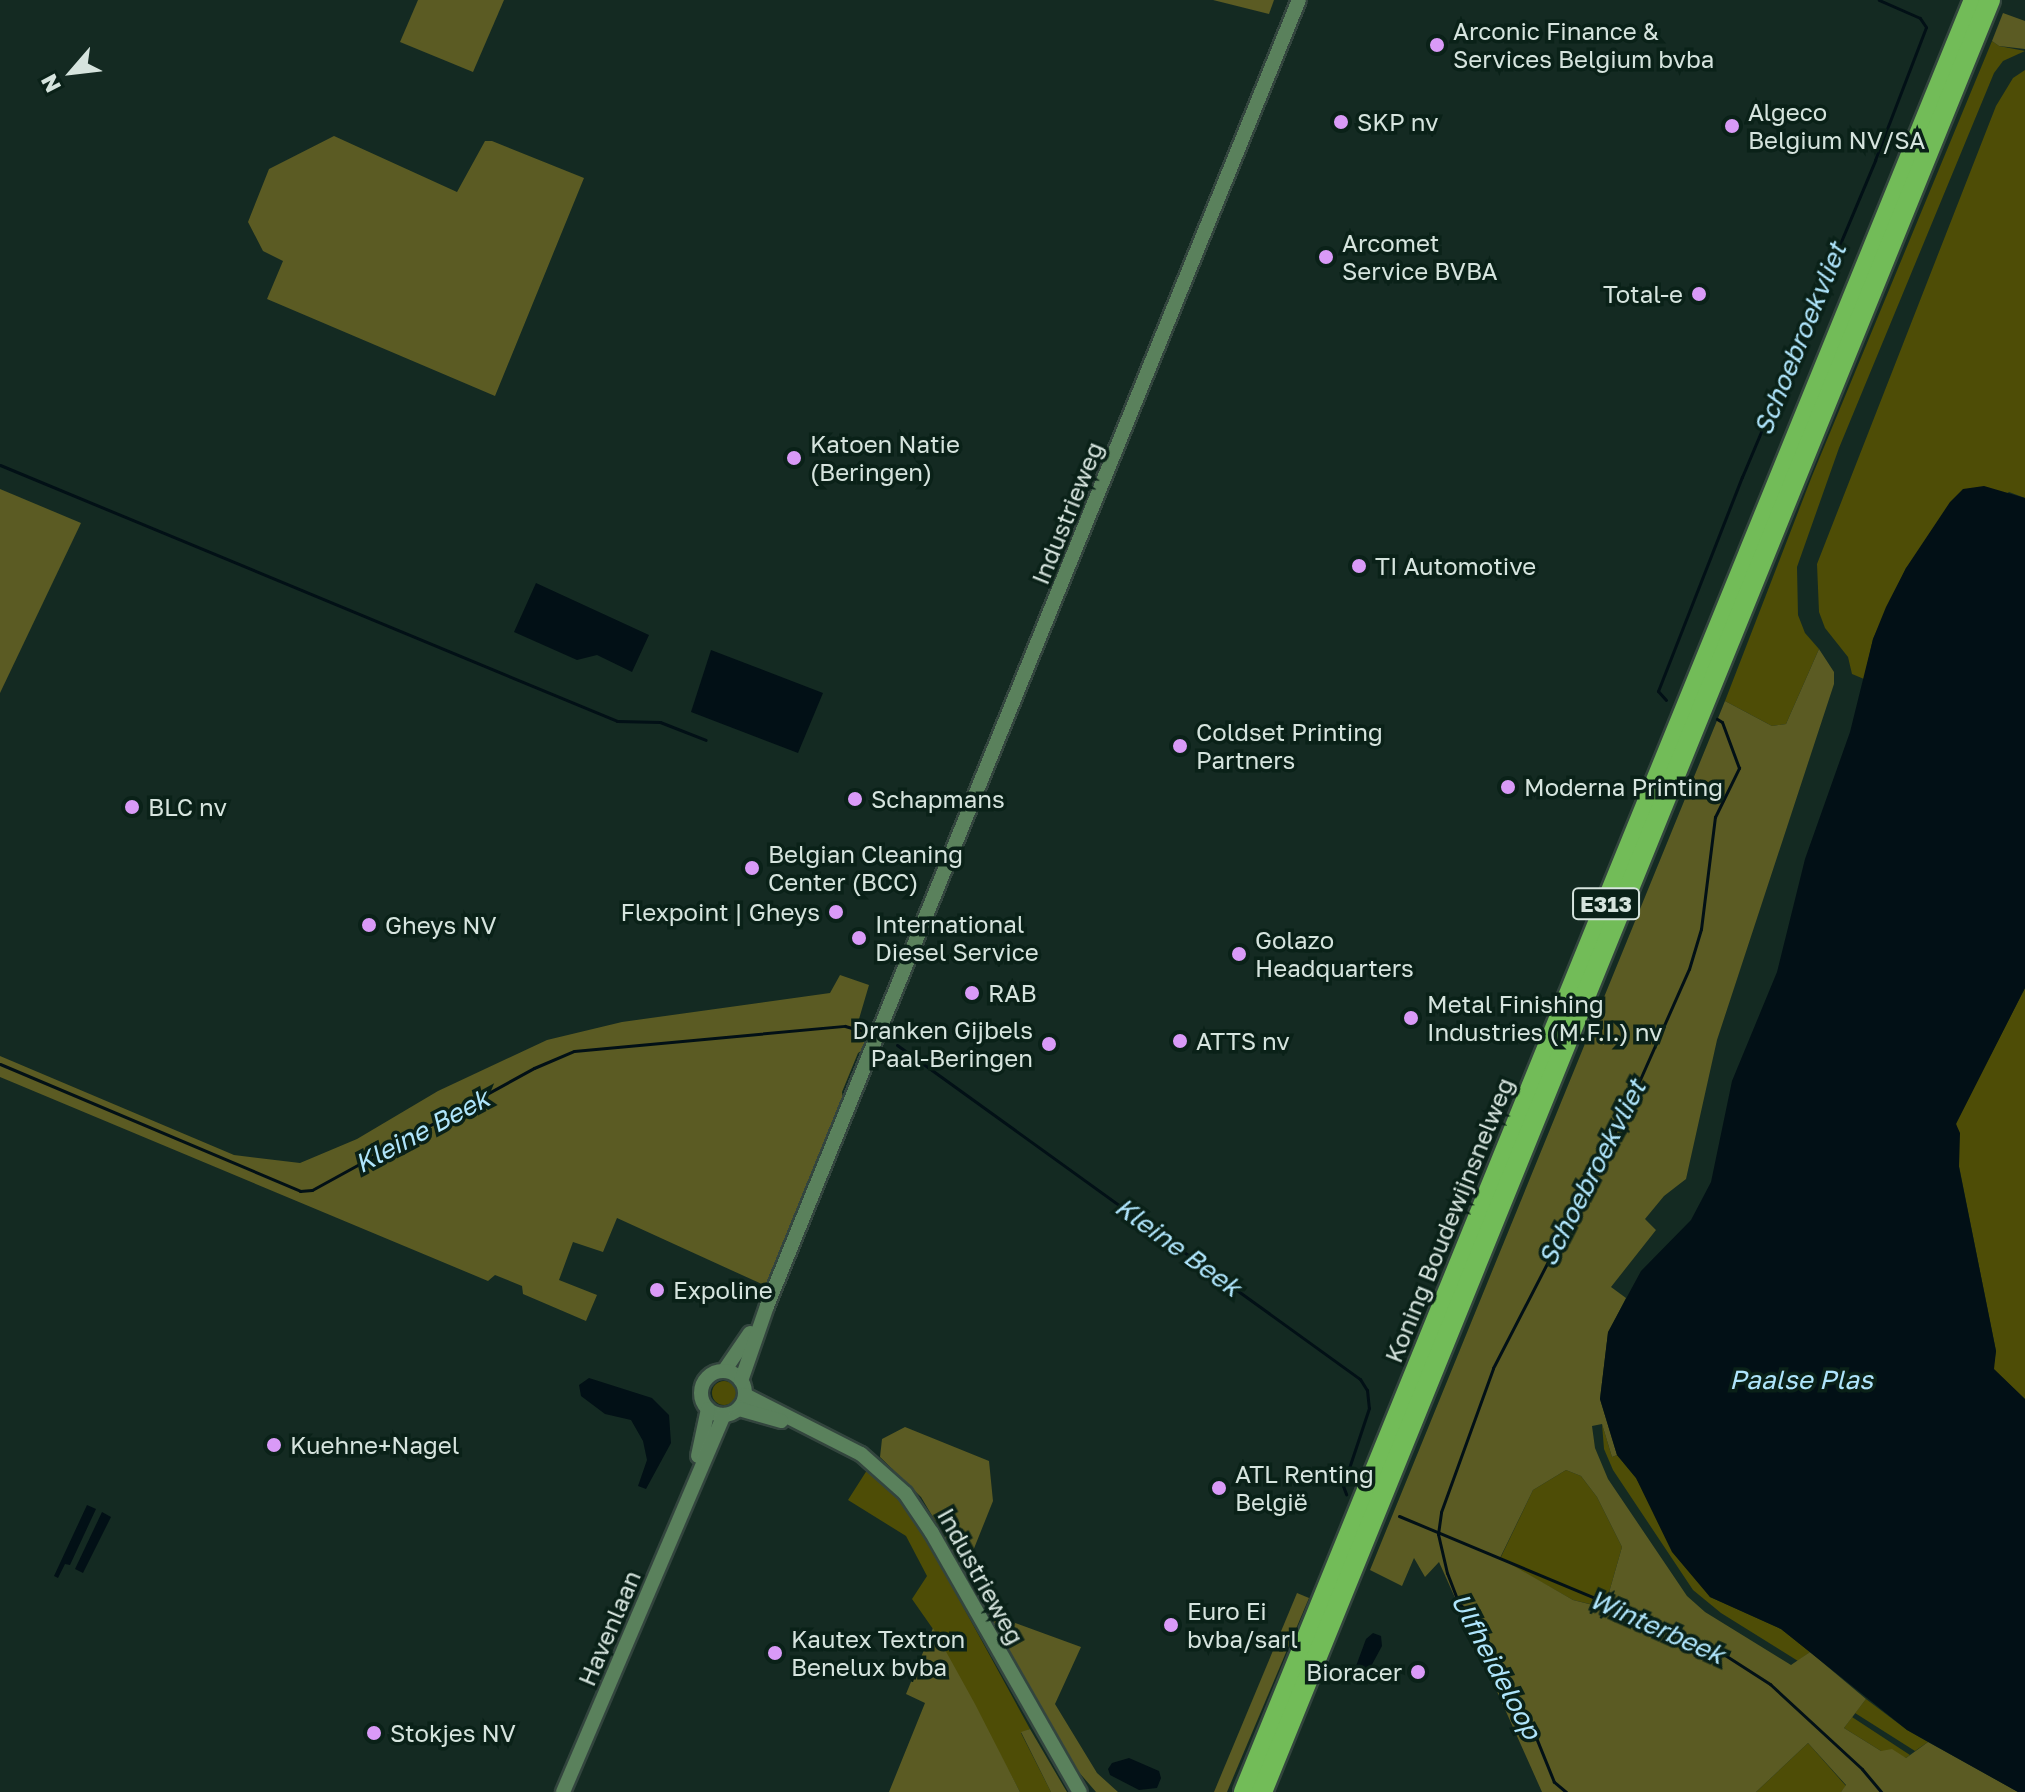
<!DOCTYPE html>
<meta charset="utf-8">
<style>
body{margin:0}
#map{position:relative;width:2025px;height:1792px;overflow:hidden;background:#142a22;font-family:"Golos Text",sans-serif}
div>[style]{position:absolute}
[style*='--x']{left:calc(var(--x)*1px);top:calc(var(--y)*1px);width:calc(var(--w)*1px);rotate:calc(var(--a)*1deg)}
.green>*{inset:0;background:#4e4d06}
.round{border-radius:50%}
.forest>*{inset:0;background:#5b5b23}
.water>*{inset:0;background:#021016}
.stream>*{height:3px;margin:-1.5px;padding:0 1.5px;transform-origin:1.5px;border-radius:1.5px;background:#021016}
.roads{filter:drop-shadow(2px 0 #33453e) drop-shadow(-2px 0 #33453e) drop-shadow(0 2px #33453e) drop-shadow(0 -2px #33453e)}
.secondary>*{height:14px;margin:-7px;padding:0 7px;transform-origin:7px;border-radius:7px;background:#5a815c}
.secondary>.ring{margin:-7px;padding:0;box-sizing:content-box;background:none;border:14px solid #5a815c;border-radius:50%}
.motorway>*{height:20px;margin:-10px;padding:0 10px;transform-origin:10px;border-radius:10px;background:#72bc58}
.dots>*{width:22px;height:22px;translate:-50% -50%;box-sizing:border-box;border:4px solid #0a2118;border-radius:50%}
span{translate:-50% -50%;white-space:nowrap;text-align:center;line-height:1.15;-webkit-text-stroke:7px #0a2118;paint-order:stroke}
.shield-label span{padding:2px 6px;background:#0a2118;border:2px solid;border-radius:6px;-webkit-text-stroke-width:0}
.shield-label{font-size:22px;color:#d6e4de;font-weight:700}
.poi-label{font-size:24px;color:#d6e4de}
.left{translate:0 -50%;text-align:left}
.right{translate:-100% -50%;text-align:right}
.street-label{font-size:24px;color:#d6e4de}
.water-label{font-size:26px;color:#afe5fc;font-style:italic}
.north{position:absolute;left:32px;top:32px;width:80px;height:80px;-webkit-text-stroke:6px #0a2118;paint-order:stroke;rotate:242deg;font-size:22px;font-weight:700;line-height:32px;text-align:center;color:#d6e4de}
.north::after{content:'';display:block;margin:auto;width:28px;height:36px;background:#d6e4de;clip-path:polygon(50% 0,100% 100%,50% 72%,0 100%)}
</style>
<div id="map">
<div class="green">
<i style="clip-path:polygon(1992px 41px,1999px 46px,2025px 51px,2003px 61px,1994px 73px,1839px 448px,1797px 567px,1798px 615px,1805px 633px,1819px 649px,1786px 724px,1772px 726px,1725px 701px,1812px 476px)"></i>
<i style="clip-path:polygon(2025px 70px,2025px 498px,2009px 492px,1906px 568px,1873px 639px,1864px 679px,1852px 674px,1848px 657px,1825px 628px,1819px 612px,1817px 564px,1996px 106px,2013px 78px)"></i>
<i style="clip-path:polygon(2025px 988px,2025px 1399px,1993px 1369px,1996px 1351px,1959px 1166px,1956px 1122px)"></i>
<i class="round" style="left:712px;top:1381px;width:24px;height:24px"></i>
<i style="clip-path:polygon(1602px 1424px,1612px 1457px,1617px 1455px,1636px 1478px,1710px 1597px,1781px 1629px,1810px 1652px,1798px 1661px,1721px 1613px,1693px 1590px,1613px 1470px,1604px 1449px)"></i>
<i style="clip-path:polygon(869px 1467px,914px 1517px,1030px 1729px,1021px 1733px,1051px 1792px,1020px 1792px,933px 1629px,912px 1599px,927px 1576px,906px 1536px,848px 1500px)"></i>
<i style="clip-path:polygon(1566px 1470px,1581px 1476px,1597px 1497px,1622px 1547px,1608px 1596px,1594px 1605px,1573px 1600px,1500px 1559px,1533px 1490px)"></i>
<i style="clip-path:polygon(1866px 1699px,1907px 1730px,1928px 1742px,1915px 1751px,1855px 1713px)"></i>
<i style="clip-path:polygon(1852px 1717px,1910px 1755px,1906px 1758px,1881px 1751px,1844px 1728px)"></i>
<i style="clip-path:polygon(1808px 1743px,1846px 1786px,1841px 1792px,1756px 1792px)"></i>
</div>
<div class="forest">
<i style="clip-path:polygon(418px 0,504px 0,473px 72px,400px 42px)"></i>
<i style="clip-path:polygon(1213px 0,1274px 0,1269px 14px)"></i>
<i style="clip-path:polygon(2003px 13px,2025px 21px,2025px 49px,1999px 46px,1992px 41px)"></i>
<i style="clip-path:polygon(334px 136px,457px 192px,485px 141px,492px 141px,584px 178px,495px 396px,267px 299px,283px 261px,263px 251px,248px 222px,269px 169px)"></i>
<i style="clip-path:polygon(0 489px,81px 523px,0 693px)"></i>
<i style="clip-path:polygon(evenodd,1819px 649px,1834px 672px,1834px 684px,1717px 1040px,1686px 1179px,1664px 1196px,1645px 1219px,1656px 1230px,1611px 1287px,1626px 1298px,1608px 1333px,1600px 1399px,1617px 1455px,1612px 1457px,1602px 1424px,1592px 1426px,1595px 1448px,1608px 1479px,1687px 1596px,1705px 1612px,1791px 1665px,1810px 1652px,1866px 1699px,1844px 1728px,1881px 1751px,1892px 1749px,1906px 1758px,1928px 1742px,2018px 1792px,1841px 1792px,1846px 1785px,1808px 1743px,1756px 1792px,1542px 1792px,1439px 1562px,1425px 1577px,1414px 1558px,1402px 1586px,1370px 1570px,1725px 701px,1772px 726px,1786px 724px,1819px 649px,1566px 1470px,1581px 1476px,1597px 1497px,1622px 1547px,1608px 1596px,1593px 1605px,1573px 1600px,1500px 1558px,1533px 1490px,1566px 1470px)"></i>
<i style="clip-path:polygon(840px 975px,869px 985px,859px 1019px,872px 1030px,864px 1049px,858px 1053px,842px 1092px,843px 1099px,766px 1286px,617px 1218px,603px 1252px,573px 1242px,559px 1280px,597px 1295px,586px 1321px,523px 1294px,522px 1286px,495px 1275px,488px 1281px,0 1077px,0 1056px,234px 1155px,300px 1163px,357px 1139px,438px 1091px,547px 1040px,622px 1022px,830px 993px)"></i>
<i style="clip-path:polygon(905px 1427px,989px 1461px,993px 1501px,965px 1571px,921px 1497px,880px 1457px,882px 1439px)"></i>
<i style="clip-path:polygon(1297px 1593px,1309px 1598px,1227px 1792px,1214px 1792px)"></i>
<i style="clip-path:polygon(988px 1613px,1081px 1647px,1055px 1704px,1097px 1773px,1118px 1792px,1096px 1792px,1077px 1770px)"></i>
<i style="clip-path:polygon(933px 1628px,975px 1704px,1020px 1792px,889px 1792px,925px 1703px,906px 1694px)"></i>
<i style="clip-path:polygon(1030px 1729px,1064px 1787px,1067px 1792px,1051px 1792px,1021px 1732px)"></i>
</div>
<div class="water">
<i style="clip-path:polygon(1984px 486px,2025px 498px,2025px 988px,1956px 1124px,1960px 1133px,1959px 1167px,1996px 1351px,1994px 1369px,2025px 1399px,2025px 1792px,2018px 1792px,1907px 1730px,1781px 1629px,1710px 1597px,1672px 1552px,1636px 1478px,1617px 1455px,1600px 1399px,1608px 1332px,1641px 1271px,1691px 1220px,1711px 1182px,1732px 1081px,1777px 972px,1805px 859px,1850px 732px,1873px 639px,1886px 607px,1906px 568px,1950px 502px,1963px 489px)"></i>
<i style="clip-path:polygon(536px 583px,649px 635px,632px 672px,597px 655px,577px 660px,514px 632px)"></i>
<i style="clip-path:polygon(711px 650px,823px 693px,798px 753px,691px 712px)"></i>
<i style="clip-path:polygon(589px 1378px,652px 1398px,669px 1415px,671px 1443px,646px 1489px,638px 1486px,647px 1460px,643px 1441px,631px 1420px,605px 1414px,581px 1396px,579px 1385px)"></i>
<i style="clip-path:polygon(87px 1505px,96px 1509px,70px 1565px,65px 1564px,58px 1578px,54px 1576px)"></i>
<i style="clip-path:polygon(102px 1512px,111px 1517px,83px 1573px,75px 1569px)"></i>
<i style="clip-path:polygon(1373px 1633px,1381px 1636px,1382px 1646px,1368px 1672px,1361px 1675px,1356px 1666px,1366px 1639px)"></i>
<i style="clip-path:polygon(1129px 1758px,1159px 1771px,1161px 1778px,1157px 1788px,1139px 1790px,1110px 1775px,1108px 1769px,1112px 1763px)"></i>
</div>
<div class="stream">
<i style="--x:0;--y:465;--w:668;--a:22.53"></i>
<i style="--x:617;--y:721;--w:43;--a:1.3"></i>
<i style="--x:660;--y:722;--w:49;--a:21.4"></i>
<i style="--x:1666;--y:700;--w:12;--a:-132"></i>
<i style="--x:1658;--y:691;--w:230;--a:-68.6"></i>
<i style="--x:1742;--y:477;--w:344;--a:-67.2"></i>
<i style="--x:1875;--y:160;--w:142;--a:-69"></i>
<i style="--x:1926;--y:27;--w:11;--a:-124"></i>
<i style="--x:1920;--y:18;--w:45;--a:-156.3"></i>
<i style="--x:897;--y:1045;--w:571;--a:35.81"></i>
<i style="--x:1360;--y:1379;--w:13;--a:58"></i>
<i style="--x:1367;--y:1390;--w:18;--a:84"></i>
<i style="--x:1369;--y:1408;--w:82;--a:108.4"></i>
<i style="--x:1343;--y:1486;--w:9;--a:69"></i>
<i style="--x:0;--y:1064;--w:326;--a:22.9"></i>
<i style="--x:300;--y:1191;--w:12;--a:-5"></i>
<i style="--x:312;--y:1190;--w:253;--a:-28.8"></i>
<i style="--x:534;--y:1068;--w:43;--a:-23"></i>
<i style="--x:574;--y:1051;--w:272;--a:-5.3"></i>
<i style="--x:845;--y:1026;--w:18;--a:16"></i>
<i style="--x:1399;--y:1516;--w:342;--a:22.7"></i>
<i style="--x:1714;--y:1648;--w:67;--a:32.7"></i>
<i style="--x:1770;--y:1684;--w:125;--a:42.7"></i>
<i style="--x:1862;--y:1769;--w:30;--a:50"></i>
<i style="--x:1566;--y:1792;--w:16;--a:-140"></i>
<i style="--x:1554;--y:1782;--w:56;--a:-112"></i>
<i style="--x:1533;--y:1730;--w:36;--a:-126"></i>
<i style="--x:1512;--y:1701;--w:20;--a:-99"></i>
<i style="--x:1509;--y:1681;--w:24;--a:-138"></i>
<i style="--x:1491;--y:1665;--w:23;--a:-97"></i>
<i style="--x:1488;--y:1642;--w:10;--a:-156"></i>
<i style="--x:1479;--y:1638;--w:25;--a:-108"></i>
<i style="--x:1471;--y:1614;--w:16;--a:-140"></i>
<i style="--x:1459;--y:1604;--w:33;--a:-111"></i>
<i style="--x:1447;--y:1573;--w:40;--a:-103"></i>
<i style="--x:1438;--y:1534;--w:22;--a:-82"></i>
<i style="--x:1441;--y:1512;--w:153;--a:-70.1"></i>
<i style="--x:1493;--y:1368;--w:299;--a:-62.7"></i>
<i style="--x:1630;--y:1102;--w:145;--a:-66.1"></i>
<i style="--x:1689;--y:969;--w:42;--a:-73.3"></i>
<i style="--x:1701;--y:929;--w:113;--a:-82.9"></i>
<i style="--x:1715;--y:817;--w:55;--a:-63.9"></i>
<i style="--x:1739;--y:768;--w:49;--a:-110.3"></i>
<i style="--x:1722;--y:722;--w:6;--a:-149"></i>
</div>
<div class="roads">
<div class="secondary">
<i style="--x:724;--y:1371;--w:46;--a:-55.6"></i>
<i class="ring" style="left:701px;top:1371px;width:30px;height:30px"></i>
<i style="--x:741;--y:1381;--w:79;--a:-70.9"></i>
<i style="--x:767;--y:1306;--w:1410;--a:-67.84"></i>
<i style="--x:745;--y:1395;--w:130;--a:27"></i>
<i style="--x:861;--y:1454;--w:59;--a:41.6"></i>
<i style="--x:905;--y:1493;--w:48;--a:56"></i>
<i style="--x:932;--y:1533;--w:298;--a:60.3"></i>
<i style="--x:739;--y:1409;--w:44;--a:15.9"></i>
<i style="--x:698;--y:1456;--w:48;--a:-78"></i>
<i style="--x:563;--y:1792;--w:410;--a:-66.9"></i>
</div>
<div class="motorway">
<i style="--x:1244;--y:1792;--w:1935;--a:-67.84"></i>
<i style="--x:1262;--y:1792;--w:1934;--a:-67.89"></i>
</div>
</div>
<div class="dots">
<i style="left:1437px;top:45px;background:#d99af7"></i>
<i style="left:1341px;top:122px;background:#d99af7"></i>
<i style="left:1732px;top:126px;background:#d99af7"></i>
<i style="left:1326px;top:257px;background:#d99af7"></i>
<i style="left:1699px;top:294px;background:#d99af7"></i>
<i style="left:794px;top:458px;background:#d99af7"></i>
<i style="left:1359px;top:566px;background:#d99af7"></i>
<i style="left:1180px;top:746px;background:#d99af7"></i>
<i style="left:1508px;top:787px;background:#d99af7"></i>
<i style="left:855px;top:799px;background:#d99af7"></i>
<i style="left:132px;top:807px;background:#d99af7"></i>
<i style="left:752px;top:868px;background:#d99af7"></i>
<i style="left:836px;top:912px;background:#d99af7"></i>
<i style="left:369px;top:925px;background:#d99af7"></i>
<i style="left:859px;top:938px;background:#d99af7"></i>
<i style="left:1239px;top:954px;background:#d99af7"></i>
<i style="left:972px;top:993px;background:#d99af7"></i>
<i style="left:1411px;top:1018px;background:#d99af7"></i>
<i style="left:1180px;top:1041px;background:#d99af7"></i>
<i style="left:1049px;top:1044px;background:#d99af7"></i>
<i style="left:657px;top:1290px;background:#d99af7"></i>
<i style="left:274px;top:1445px;background:#d99af7"></i>
<i style="left:1219px;top:1488px;background:#d99af7"></i>
<i style="left:1171px;top:1625px;background:#d99af7"></i>
<i style="left:775px;top:1653px;background:#d99af7"></i>
<i style="left:1418px;top:1672px;background:#d99af7"></i>
<i style="left:374px;top:1733px;background:#d99af7"></i>
</div>
<div class="shield-label">
<span style="left:1606px;top:904px">E313</span>
</div>
<div class="poi-label">
<span class="left" style="left:1453px;top:45px">Arconic Finance &amp;<br>Services Belgium bvba</span>
<span class="left" style="left:1748px;top:126px">Algeco<br>Belgium NV/SA</span>
<span class="left" style="left:1357px;top:122px">SKP nv</span>
<span class="left" style="left:1342px;top:257px">Arcomet<br>Service BVBA</span>
<span class="right" style="left:1683px;top:294px">Total-e</span>
<span class="left" style="left:810px;top:458px">Katoen Natie<br>(Beringen)</span>
<span class="left" style="left:1375px;top:566px">TI Automotive</span>
<span class="left" style="left:1196px;top:746px">Coldset Printing<br>Partners</span>
<span class="left" style="left:1524px;top:787px">Moderna Printing</span>
<span class="left" style="left:871px;top:799px">Schapmans</span>
<span class="left" style="left:148px;top:807px">BLC nv</span>
<span class="left" style="left:768px;top:868px">Belgian Cleaning<br>Center (BCC)</span>
<span class="right" style="left:820px;top:912px">Flexpoint | Gheys</span>
<span class="left" style="left:875px;top:938px">International<br>Diesel Service</span>
<span class="left" style="left:385px;top:925px">Gheys NV</span>
<span class="left" style="left:1255px;top:954px">Golazo<br>Headquarters</span>
<span class="left" style="left:988px;top:993px">RAB</span>
<span class="left" style="left:1427px;top:1018px">Metal Finishing<br>Industries (M.F.I.) nv</span>
<span class="right" style="left:1033px;top:1044px">Dranken Gijbels<br>Paal-Beringen</span>
<span class="left" style="left:1196px;top:1041px">ATTS nv</span>
<span class="left" style="left:673px;top:1290px">Expoline</span>
<span class="left" style="left:290px;top:1445px">Kuehne+Nagel</span>
<span class="left" style="left:1235px;top:1488px">ATL Renting<br>België</span>
<span class="left" style="left:1187px;top:1625px">Euro Ei<br>bvba/sarl</span>
<span class="left" style="left:791px;top:1653px">Kautex Textron<br>Benelux bvba</span>
<span class="right" style="left:1402px;top:1672px">Bioracer</span>
<span class="left" style="left:390px;top:1733px">Stokjes NV</span>
</div>
<div class="street-label">
<span style="left:1067px;top:513px;rotate:-68deg">Industrieweg</span>
<span style="left:1449px;top:1220px;rotate:-68deg">Koning Boudewijnsnelweg</span>
<span style="left:981px;top:1576px;rotate:61deg">Industrieweg</span>
<span style="left:609px;top:1628px;rotate:-67deg">Havenlaan</span>
</div>
<div class="water-label">
<span style="left:1800px;top:339px;rotate:-68deg">Schoebroekvliet</span>
<span style="left:422px;top:1131px;rotate:-28deg">Kleine Beek</span>
<span style="left:1592px;top:1173px;rotate:-63deg">Schoebroekvliet</span>
<span style="left:1178px;top:1247px;rotate:36deg">Kleine Beek</span>
<span style="left:1801px;top:1380px">Paalse Plas</span>
<span style="left:1657px;top:1627px;rotate:24deg">Winterbeek</span>
<span style="left:1496px;top:1666px;rotate:62deg">Ulfheideloop</span>
</div>
<div class="north">N</div>
</div>
